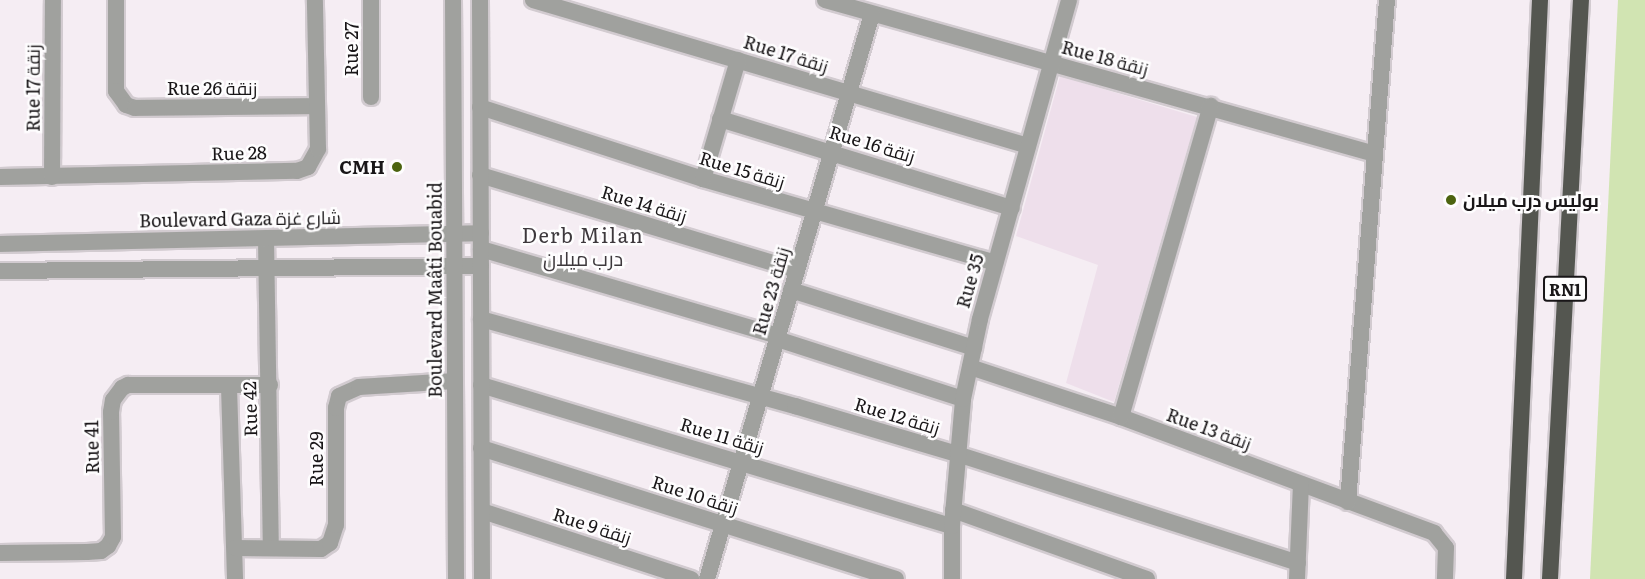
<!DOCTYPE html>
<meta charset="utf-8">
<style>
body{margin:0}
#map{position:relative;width:1645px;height:579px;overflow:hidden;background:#f5edf3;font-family:Literata,Cairo,serif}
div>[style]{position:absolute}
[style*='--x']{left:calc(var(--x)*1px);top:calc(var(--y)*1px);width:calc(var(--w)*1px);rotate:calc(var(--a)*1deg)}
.built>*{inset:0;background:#eedfeb}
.green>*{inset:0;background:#d1e4b2}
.roads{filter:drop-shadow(2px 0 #d2cbd0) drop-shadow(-2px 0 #d2cbd0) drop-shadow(0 2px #d2cbd0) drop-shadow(0 -2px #d2cbd0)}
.minor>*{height:16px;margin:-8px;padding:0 8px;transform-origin:8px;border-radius:8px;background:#a0a19e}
.tertiary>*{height:16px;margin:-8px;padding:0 8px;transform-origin:8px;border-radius:8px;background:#a0a19e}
.trunk>*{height:16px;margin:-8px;padding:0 8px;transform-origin:8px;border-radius:8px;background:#545650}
.dots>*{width:16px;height:16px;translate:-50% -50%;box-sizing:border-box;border:3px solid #fefdfe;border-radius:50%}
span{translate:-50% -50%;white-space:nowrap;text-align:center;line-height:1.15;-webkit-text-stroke:5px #fefdfe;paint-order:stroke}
.shield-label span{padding:2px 4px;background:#fefdfe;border:2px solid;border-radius:4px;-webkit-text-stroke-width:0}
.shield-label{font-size:16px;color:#191618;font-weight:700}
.street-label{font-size:18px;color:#191618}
.poi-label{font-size:18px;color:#191618;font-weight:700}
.right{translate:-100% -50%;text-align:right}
.left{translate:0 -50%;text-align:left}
.neighbourhood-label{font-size:20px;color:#3d383c;letter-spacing:1.5px}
</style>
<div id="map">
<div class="built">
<i style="clip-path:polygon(1060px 76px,1197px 117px,1114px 402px,1066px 383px,1098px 265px,1016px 236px)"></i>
</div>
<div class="green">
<i style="clip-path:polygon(1618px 0,1645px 0,1645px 579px,1590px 579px)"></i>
</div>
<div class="roads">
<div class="minor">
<i style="--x:116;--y:0;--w:91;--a:90"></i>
<i style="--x:116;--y:91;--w:17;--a:54"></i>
<i style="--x:126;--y:105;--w:9;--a:18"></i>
<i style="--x:135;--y:108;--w:182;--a:-0.6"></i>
<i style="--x:371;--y:0;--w:97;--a:90"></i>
<i style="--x:533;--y:0;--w:516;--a:16.43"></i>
<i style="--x:825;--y:0;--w:571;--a:15.64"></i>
<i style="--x:480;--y:107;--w:234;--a:17.9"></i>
<i style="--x:703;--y:179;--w:304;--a:16"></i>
<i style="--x:720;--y:119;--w:305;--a:17"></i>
<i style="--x:480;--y:175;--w:331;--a:16.7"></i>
<i style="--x:0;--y:177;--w:297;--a:-1.2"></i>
<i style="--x:297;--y:171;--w:12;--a:-20"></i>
<i style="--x:308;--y:167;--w:21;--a:-61"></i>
<i style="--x:318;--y:149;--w:149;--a:-91.2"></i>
<i style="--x:52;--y:177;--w:177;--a:-89.7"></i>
<i style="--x:703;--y:179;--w:124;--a:-73.6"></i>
<i style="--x:266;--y:239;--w:309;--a:89.1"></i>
<i style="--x:0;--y:244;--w:481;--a:-1.3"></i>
<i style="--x:481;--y:249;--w:309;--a:16.3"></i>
<i style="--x:0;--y:271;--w:481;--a:-0.6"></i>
<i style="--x:791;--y:290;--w:192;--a:17.6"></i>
<i style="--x:481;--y:319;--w:326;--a:15.5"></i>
<i style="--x:795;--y:406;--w:169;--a:16.5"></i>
<i style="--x:957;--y:454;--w:358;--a:17.7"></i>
<i style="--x:777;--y:339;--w:195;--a:17.9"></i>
<i style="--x:970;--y:367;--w:159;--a:18.3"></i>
<i style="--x:1121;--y:417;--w:334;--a:20.3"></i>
<i style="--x:1434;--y:533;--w:19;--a:51"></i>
<i style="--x:1446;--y:548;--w:31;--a:92"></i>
<i style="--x:481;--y:385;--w:492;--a:16.7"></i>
<i style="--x:229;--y:387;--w:192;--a:88.2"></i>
<i style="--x:1121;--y:417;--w:324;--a:-73.9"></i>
<i style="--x:481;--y:448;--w:435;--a:17.5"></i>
<i style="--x:1348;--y:502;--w:504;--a:-85.56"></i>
<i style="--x:953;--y:510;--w:206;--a:19.6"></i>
<i style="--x:482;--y:511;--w:220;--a:18"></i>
<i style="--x:235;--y:548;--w:86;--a:0.7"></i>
<i style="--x:321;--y:549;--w:11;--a:-34"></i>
<i style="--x:330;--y:543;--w:19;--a:-72"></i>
<i style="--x:336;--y:525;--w:117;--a:-90"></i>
<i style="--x:336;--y:408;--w:12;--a:-76"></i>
<i style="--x:339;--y:396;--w:22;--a:-24"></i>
<i style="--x:359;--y:387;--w:96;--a:-3.6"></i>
<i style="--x:0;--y:553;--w:87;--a:-0.7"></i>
<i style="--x:87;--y:552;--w:14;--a:-4"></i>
<i style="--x:101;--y:551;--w:9;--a:-36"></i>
<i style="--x:108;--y:546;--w:10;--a:-61"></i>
<i style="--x:113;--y:537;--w:125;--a:-90.9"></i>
<i style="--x:111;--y:412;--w:12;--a:-81"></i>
<i style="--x:113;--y:400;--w:15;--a:-53"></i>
<i style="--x:122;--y:388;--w:7;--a:-27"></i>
<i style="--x:128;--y:385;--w:142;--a:0"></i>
<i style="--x:707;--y:579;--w:589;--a:-73.72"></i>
<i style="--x:952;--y:579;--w:53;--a:-90"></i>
<i style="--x:952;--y:526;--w:127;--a:-85"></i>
<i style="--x:963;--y:399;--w:82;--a:-78"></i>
<i style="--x:980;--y:319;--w:331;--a:-74.4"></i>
<i style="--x:1297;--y:579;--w:95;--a:-87.6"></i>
</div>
<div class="tertiary">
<i style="--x:453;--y:0;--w:579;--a:89.7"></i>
<i style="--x:480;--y:0;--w:579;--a:89.8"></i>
</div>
<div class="trunk">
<i style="--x:1514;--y:579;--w:580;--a:-87.43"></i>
<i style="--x:1550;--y:579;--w:580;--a:-86.94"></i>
</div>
</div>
<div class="dots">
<i style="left:397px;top:167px;background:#4c630f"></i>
<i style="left:1451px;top:200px;background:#4c630f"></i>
</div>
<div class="shield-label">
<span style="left:1565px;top:289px">RN1</span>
</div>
<div class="street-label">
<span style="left:351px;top:49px;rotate:-90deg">Rue 27</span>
<span style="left:786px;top:54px;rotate:17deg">Rue 17 زنقة</span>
<span style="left:1105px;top:58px;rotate:15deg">Rue 18 زنقة</span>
<span style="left:33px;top:88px;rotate:-90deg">Rue 17 زنقة</span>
<span style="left:212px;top:88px">Rue 26 زنقة</span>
<span style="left:872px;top:144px;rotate:17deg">Rue 16 زنقة</span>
<span style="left:239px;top:153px;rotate:-1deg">Rue 28</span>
<span style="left:742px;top:170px;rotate:17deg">Rue 15 زنقة</span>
<span style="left:644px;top:204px;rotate:17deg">Rue 14 زنقة</span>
<span style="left:240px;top:219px;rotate:-1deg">Boulevard Gaza شارع غزة</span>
<span style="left:970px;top:281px;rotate:-74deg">Rue 35</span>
<span style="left:435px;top:290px;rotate:-90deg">Boulevard Maâti Bouabid</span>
<span style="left:771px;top:291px;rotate:-74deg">Rue 23 زنقة</span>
<span style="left:250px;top:409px;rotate:-91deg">Rue 42</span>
<span style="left:897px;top:416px;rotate:17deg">Rue 12 زنقة</span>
<span style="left:1209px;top:429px;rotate:20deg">Rue 13 زنقة</span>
<span style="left:722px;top:436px;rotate:17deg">Rue 11 زنقة</span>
<span style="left:92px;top:447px;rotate:-91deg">Rue 41</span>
<span style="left:316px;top:459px;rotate:-90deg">Rue 29</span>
<span style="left:695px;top:495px;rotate:18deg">Rue 10 زنقة</span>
<span style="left:592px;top:526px;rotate:18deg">Rue 9 زنقة</span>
</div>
<div class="poi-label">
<span class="right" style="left:385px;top:167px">CMH</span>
<span class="left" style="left:1463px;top:200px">بوليس درب ميلان</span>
</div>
<div class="neighbourhood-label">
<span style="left:583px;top:246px">Derb Milan<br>درب ميلان</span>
</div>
</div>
